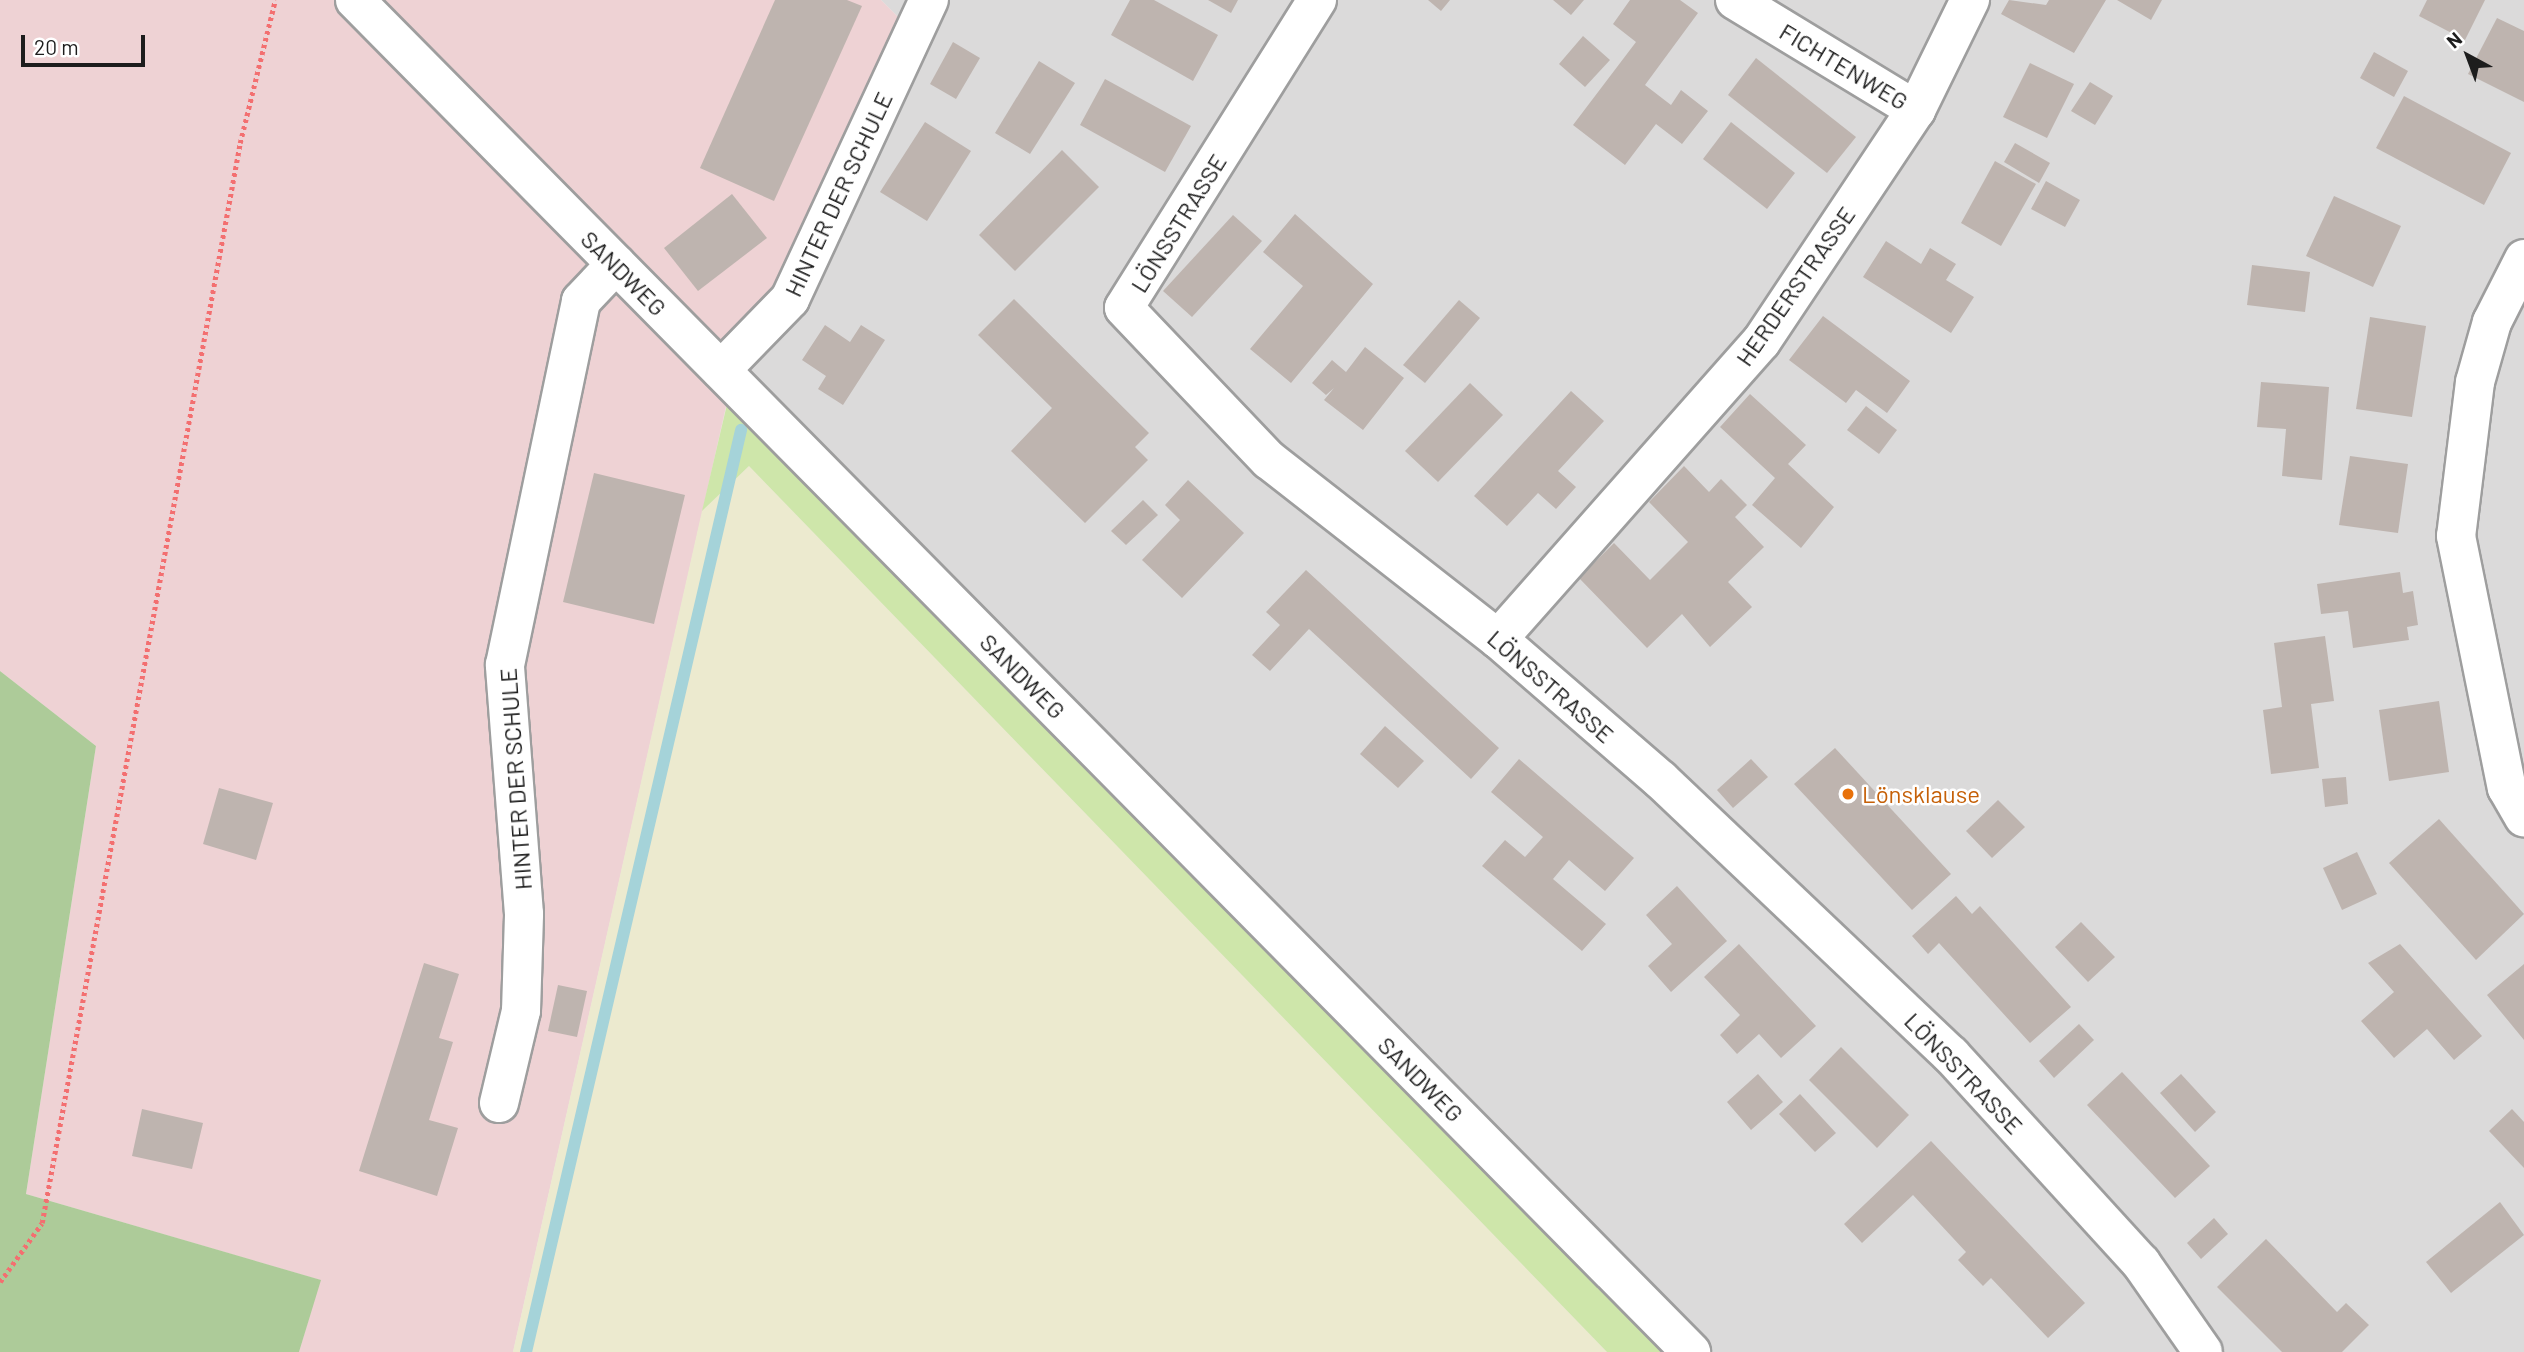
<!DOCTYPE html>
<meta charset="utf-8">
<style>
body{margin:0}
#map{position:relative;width:2524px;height:1352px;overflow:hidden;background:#ede9e3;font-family:Barlow,sans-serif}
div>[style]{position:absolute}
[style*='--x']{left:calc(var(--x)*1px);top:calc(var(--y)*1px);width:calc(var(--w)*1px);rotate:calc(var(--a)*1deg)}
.residential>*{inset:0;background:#dbdada}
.commercial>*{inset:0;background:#eed2d4}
.farmland>*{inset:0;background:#eceacf}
.grass>*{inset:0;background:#cee6aa}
.forest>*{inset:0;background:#adcb99}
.stream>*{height:12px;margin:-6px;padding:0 6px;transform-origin:6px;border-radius:6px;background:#a5d3d9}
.building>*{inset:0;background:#beb4af}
.path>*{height:4.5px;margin-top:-2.25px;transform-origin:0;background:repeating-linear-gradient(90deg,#f36f70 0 3.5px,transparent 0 7px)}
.roads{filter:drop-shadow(2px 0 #9e9e9e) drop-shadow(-2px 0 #9e9e9e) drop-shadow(0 2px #9e9e9e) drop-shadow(0 -2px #9e9e9e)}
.minor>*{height:38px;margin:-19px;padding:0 19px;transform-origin:19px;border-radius:19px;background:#fff}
.dots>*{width:19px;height:19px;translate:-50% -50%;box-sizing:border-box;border:4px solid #fff;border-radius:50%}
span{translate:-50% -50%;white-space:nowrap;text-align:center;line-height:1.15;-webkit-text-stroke:5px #fff;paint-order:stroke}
.street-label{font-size:24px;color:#1d1d1d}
.food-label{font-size:24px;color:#c56008}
.left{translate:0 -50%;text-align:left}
.north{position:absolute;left:2433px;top:21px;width:70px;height:70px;-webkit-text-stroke:5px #fff;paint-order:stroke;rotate:319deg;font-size:19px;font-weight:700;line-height:28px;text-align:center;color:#1d1d1d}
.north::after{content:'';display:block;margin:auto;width:24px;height:32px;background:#1d1d1d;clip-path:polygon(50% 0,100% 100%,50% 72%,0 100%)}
.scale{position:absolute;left:21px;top:35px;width:124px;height:32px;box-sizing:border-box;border:4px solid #1d1d1d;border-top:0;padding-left:9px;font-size:21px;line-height:24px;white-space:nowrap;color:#1d1d1d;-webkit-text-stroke:5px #fff;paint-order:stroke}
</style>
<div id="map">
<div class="residential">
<i style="clip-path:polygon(881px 0,2524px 0,2524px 1352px,1713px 1352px,734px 371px,921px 40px)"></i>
</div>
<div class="commercial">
<i style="clip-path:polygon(0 0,881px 0,921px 40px,734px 371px,513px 1352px,299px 1352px,320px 1280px,26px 1194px,96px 746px,0 671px)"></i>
</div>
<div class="farmland">
<i style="clip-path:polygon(749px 466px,1607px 1352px,513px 1352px,702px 511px)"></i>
</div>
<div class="grass">
<i style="clip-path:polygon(728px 400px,1666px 1352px,1607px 1352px,749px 466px,702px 511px)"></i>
</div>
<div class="forest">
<i style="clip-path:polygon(0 671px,96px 746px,26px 1194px,321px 1280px,299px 1352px,0 1352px)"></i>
</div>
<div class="stream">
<i style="--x:526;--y:1352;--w:947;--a:-76.87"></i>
</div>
<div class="building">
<i style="clip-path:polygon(775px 0,847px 0,862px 6px,774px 201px,700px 168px)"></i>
<i style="clip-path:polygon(1130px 0,1154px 0,1218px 35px,1193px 81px,1111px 35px)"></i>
<i style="clip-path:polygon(1208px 0,1238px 0,1231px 13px)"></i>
<i style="clip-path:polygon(1428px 0,1450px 0,1441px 11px)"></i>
<i style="clip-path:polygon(1553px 0,1584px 0,1571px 15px)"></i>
<i style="clip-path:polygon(1630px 0,1680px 0,1698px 13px,1645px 85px,1671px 105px,1681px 90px,1708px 111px,1682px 144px,1656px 124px,1625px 165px,1573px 125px,1636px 42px,1613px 24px)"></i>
<i style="clip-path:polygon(2009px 0,2046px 5px,2049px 0,2106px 0,2074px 53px,2001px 14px)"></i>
<i style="clip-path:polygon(2117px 0,2162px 0,2151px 20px)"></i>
<i style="clip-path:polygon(2427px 0,2485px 0,2465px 40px,2419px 16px)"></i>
<i style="clip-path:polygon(2497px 18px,2524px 31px,2524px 102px,2468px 74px)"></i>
<i style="clip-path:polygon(1583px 36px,1610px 60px,1585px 87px,1559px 64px)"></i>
<i style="clip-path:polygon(953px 42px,980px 58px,956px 99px,930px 84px)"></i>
<i style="clip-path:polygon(2374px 52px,2408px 71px,2394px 97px,2360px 78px)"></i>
<i style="clip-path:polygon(1756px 58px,1856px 137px,1827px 173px,1728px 95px)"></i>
<i style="clip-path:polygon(1039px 61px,1075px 83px,1030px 154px,995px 133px)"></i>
<i style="clip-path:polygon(2030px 63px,2074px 84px,2047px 138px,2003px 117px)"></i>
<i style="clip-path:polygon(1105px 79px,1191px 126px,1165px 172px,1080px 125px)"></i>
<i style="clip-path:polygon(2090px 82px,2113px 96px,2095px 125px,2071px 111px)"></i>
<i style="clip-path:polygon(2404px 96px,2511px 153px,2484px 205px,2376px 148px)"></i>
<i style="clip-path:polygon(925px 122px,971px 151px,927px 221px,880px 192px)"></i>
<i style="clip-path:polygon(1731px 122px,1795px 173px,1767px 209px,1703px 159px)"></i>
<i style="clip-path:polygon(2015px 143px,2050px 163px,2039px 183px,2004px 162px)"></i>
<i style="clip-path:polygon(1062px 150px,1099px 187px,1015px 271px,979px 235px)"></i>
<i style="clip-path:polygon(1995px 161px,2036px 184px,2001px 246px,1961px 223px)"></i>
<i style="clip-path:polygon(2046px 181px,2080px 200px,2065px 227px,2031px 209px)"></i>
<i style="clip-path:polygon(732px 194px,767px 238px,698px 291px,664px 248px)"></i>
<i style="clip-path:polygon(2334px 196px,2401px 226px,2373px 287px,2306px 256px)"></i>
<i style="clip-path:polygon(1295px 214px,1373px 284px,1291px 383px,1250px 349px,1303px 286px,1263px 252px)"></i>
<i style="clip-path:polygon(1233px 215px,1262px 241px,1192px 317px,1163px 291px)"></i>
<i style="clip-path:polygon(1886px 241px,1921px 264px,1930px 248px,1956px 264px,1946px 280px,1974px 297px,1951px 333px,1863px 277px)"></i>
<i style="clip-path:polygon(2252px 265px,2310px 272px,2305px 312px,2247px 305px)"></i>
<i style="clip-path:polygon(1014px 299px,1149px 433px,1135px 447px,1148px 460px,1085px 523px,1011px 451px,1052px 408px,978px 335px)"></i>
<i style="clip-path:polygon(1459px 300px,1480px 318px,1425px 383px,1403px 365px)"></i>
<i style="clip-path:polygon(1823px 316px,1910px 381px,1887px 413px,1856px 390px,1846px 403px,1789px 360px)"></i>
<i style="clip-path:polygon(2370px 317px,2426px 326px,2412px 417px,2356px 409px)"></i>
<i style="clip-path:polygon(825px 325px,850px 342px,861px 325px,885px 340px,843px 405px,818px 389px,826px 376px,802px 360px)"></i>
<i style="clip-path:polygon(1365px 347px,1404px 378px,1363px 430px,1324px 400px,1334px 388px,1326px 395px,1312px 383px,1332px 360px,1346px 372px)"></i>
<i style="clip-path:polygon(2261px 382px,2329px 387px,2322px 480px,2282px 476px,2286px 429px,2257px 427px)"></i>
<i style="clip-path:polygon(1470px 383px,1503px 415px,1438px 482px,1405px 451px)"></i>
<i style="clip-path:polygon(1571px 391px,1604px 421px,1558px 471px,1576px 487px,1556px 509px,1538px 493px,1507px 526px,1474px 496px)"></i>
<i style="clip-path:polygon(1750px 394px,1806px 445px,1788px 464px,1834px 507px,1801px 548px,1752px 505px,1775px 478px,1720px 427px)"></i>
<i style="clip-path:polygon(1866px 406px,1897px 430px,1879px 454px,1847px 430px)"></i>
<i style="clip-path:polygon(2350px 456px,2408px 464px,2398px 533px,2339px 525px)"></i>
<i style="clip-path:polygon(1684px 466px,1709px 492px,1721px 479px,1747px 505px,1735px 517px,1764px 547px,1728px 582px,1752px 607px,1710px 647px,1682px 614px,1647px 648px,1579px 578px,1614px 543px,1650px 580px,1688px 542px,1649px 502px)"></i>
<i style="clip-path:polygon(594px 473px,685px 495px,654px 624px,563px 602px)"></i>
<i style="clip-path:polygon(1188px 480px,1244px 533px,1182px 598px,1142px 560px,1180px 520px,1165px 505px)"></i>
<i style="clip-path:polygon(1143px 500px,1158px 515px,1126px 545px,1111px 531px)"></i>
<i style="clip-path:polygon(1306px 570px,1499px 748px,1471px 779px,1309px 629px,1270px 671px,1252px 655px,1280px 625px,1266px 612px)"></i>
<i style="clip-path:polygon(2400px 572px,2403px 593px,2413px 591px,2418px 625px,2407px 627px,2409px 640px,2353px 648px,2348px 611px,2321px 614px,2317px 584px)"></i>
<i style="clip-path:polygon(2325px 636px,2334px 701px,2311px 704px,2319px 768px,2271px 774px,2263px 710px,2282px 707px,2274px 643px)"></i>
<i style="clip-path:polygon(2439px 701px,2449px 772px,2389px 781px,2379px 710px)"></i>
<i style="clip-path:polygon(1385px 726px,1424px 761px,1398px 788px,1360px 754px)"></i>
<i style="clip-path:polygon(1835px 748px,1951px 874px,1912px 910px,1794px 784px)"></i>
<i style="clip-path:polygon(1519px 759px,1634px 858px,1605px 891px,1569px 860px,1553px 879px,1606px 924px,1582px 951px,1482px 866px,1505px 840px,1525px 857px,1543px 837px,1491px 792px)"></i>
<i style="clip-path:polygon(1751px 759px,1768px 777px,1733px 808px,1717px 790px)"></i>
<i style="clip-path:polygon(2346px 777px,2348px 804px,2325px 807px,2322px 779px)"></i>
<i style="clip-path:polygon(219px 788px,273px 803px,256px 860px,203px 844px)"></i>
<i style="clip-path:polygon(1998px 800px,2025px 827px,1992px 858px,1966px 831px)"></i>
<i style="clip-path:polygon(2439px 819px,2524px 914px,2476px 960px,2389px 863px)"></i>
<i style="clip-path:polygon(2357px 852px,2377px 894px,2342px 910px,2323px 868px)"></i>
<i style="clip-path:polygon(1677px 886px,1727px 941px,1671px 992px,1648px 966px,1672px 944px,1646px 915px)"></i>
<i style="clip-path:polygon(1956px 896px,1972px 914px,1980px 906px,2071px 1007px,2030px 1043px,1939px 943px,1928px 954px,1912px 936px)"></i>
<i style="clip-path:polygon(2081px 922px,2115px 957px,2088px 982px,2055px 947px)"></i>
<i style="clip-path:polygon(1739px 944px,1816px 1026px,1781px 1058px,1759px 1034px,1737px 1054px,1720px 1035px,1740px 1015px,1704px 977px)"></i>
<i style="clip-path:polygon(2400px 944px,2482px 1036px,2454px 1060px,2427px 1029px,2394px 1058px,2361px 1021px,2394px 992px,2368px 963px)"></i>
<i style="clip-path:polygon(424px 963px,459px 974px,439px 1038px,453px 1042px,429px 1120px,458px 1128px,437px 1196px,359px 1171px)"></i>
<i style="clip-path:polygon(2524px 964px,2524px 1040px,2487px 995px)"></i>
<i style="clip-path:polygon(558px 985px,587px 991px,577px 1037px,548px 1031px)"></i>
<i style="clip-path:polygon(2079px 1024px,2094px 1040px,2054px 1078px,2039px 1061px)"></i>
<i style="clip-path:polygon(1841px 1047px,1909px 1115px,1877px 1148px,1809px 1080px)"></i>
<i style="clip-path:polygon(2122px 1072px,2210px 1166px,2175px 1198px,2087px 1105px)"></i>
<i style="clip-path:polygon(1758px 1074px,1783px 1102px,1751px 1130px,1727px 1102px)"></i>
<i style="clip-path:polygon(2181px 1074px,2216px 1112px,2195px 1132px,2160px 1093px)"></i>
<i style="clip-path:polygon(1800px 1094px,1836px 1133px,1815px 1152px,1779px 1114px)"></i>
<i style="clip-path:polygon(142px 1109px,203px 1123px,192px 1169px,132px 1156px)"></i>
<i style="clip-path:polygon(2512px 1109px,2524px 1122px,2524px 1168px,2489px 1131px)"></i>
<i style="clip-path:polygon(1931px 1141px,2085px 1303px,2048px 1338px,1991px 1278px,1983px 1286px,1958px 1260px,1966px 1252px,1913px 1195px,1862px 1243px,1844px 1224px)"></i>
<i style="clip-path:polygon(2500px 1202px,2524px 1235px,2451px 1293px,2426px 1262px)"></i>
<i style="clip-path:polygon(2214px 1218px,2228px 1234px,2201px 1259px,2187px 1243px)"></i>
<i style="clip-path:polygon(2266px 1239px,2337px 1312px,2346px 1303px,2369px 1325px,2342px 1352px,2282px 1352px,2217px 1287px)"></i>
</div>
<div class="path">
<i style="--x:0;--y:1282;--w:72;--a:-54.6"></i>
<i style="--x:42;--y:1223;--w:1098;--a:-79.61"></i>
<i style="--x:240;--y:143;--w:147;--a:-76.2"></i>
</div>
<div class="roads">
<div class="minor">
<i style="--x:355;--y:0;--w:1901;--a:45.34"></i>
<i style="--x:1317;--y:0;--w:363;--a:122.1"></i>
<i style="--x:1124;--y:308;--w:210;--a:46.4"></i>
<i style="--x:1269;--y:460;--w:291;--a:38"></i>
<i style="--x:1498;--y:639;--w:216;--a:40.9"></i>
<i style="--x:1661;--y:780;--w:400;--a:43.5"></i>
<i style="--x:1951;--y:1055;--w:282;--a:47.6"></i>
<i style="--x:2141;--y:1263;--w:108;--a:55.1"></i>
<i style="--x:1735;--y:0;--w:212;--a:31.3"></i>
<i style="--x:2524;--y:259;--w:71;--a:116.9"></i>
<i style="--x:2492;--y:322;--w:62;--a:105.8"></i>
<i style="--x:2475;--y:382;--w:155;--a:97"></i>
<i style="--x:2456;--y:536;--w:257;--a:78.6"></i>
<i style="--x:2507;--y:788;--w:34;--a:60"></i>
<i style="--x:721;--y:370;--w:99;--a:-45.8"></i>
<i style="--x:790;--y:299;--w:330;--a:-65.1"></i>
<i style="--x:1498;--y:639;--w:397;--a:-48.5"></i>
<i style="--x:1761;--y:342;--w:279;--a:-56.3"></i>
<i style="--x:1916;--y:110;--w:123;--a:-63.9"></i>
<i style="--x:499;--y:1103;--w:95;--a:-76.6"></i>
<i style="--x:521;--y:1011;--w:97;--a:-88.2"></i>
<i style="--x:524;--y:914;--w:250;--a:-94.4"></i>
<i style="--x:505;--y:665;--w:372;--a:-78.2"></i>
<i style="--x:581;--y:301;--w:51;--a:-46.6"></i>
</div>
</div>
<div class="dots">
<i style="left:1848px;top:794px;background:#e8710a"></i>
</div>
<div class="street-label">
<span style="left:1844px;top:66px;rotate:31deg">FICHTENWEG</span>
<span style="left:838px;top:194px;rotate:-65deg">HINTER DER SCHULE</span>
<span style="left:1178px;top:223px;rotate:-58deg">LÖNSSTRASSE</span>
<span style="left:624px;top:273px;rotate:45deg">SANDWEG</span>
<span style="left:1795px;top:286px;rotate:-55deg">HERDERSTRASSE</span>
<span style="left:1023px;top:676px;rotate:45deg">SANDWEG</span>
<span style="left:1551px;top:686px;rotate:41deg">LÖNSSTRASSE</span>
<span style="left:515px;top:779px;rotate:-94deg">HINTER DER SCHULE</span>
<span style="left:1964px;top:1073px;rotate:46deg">LÖNSSTRASSE</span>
<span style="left:1421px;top:1079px;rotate:45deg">SANDWEG</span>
</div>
<div class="food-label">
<span class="left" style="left:1862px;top:794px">Lönsklause</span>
</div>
<div class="north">N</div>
<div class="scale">20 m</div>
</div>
